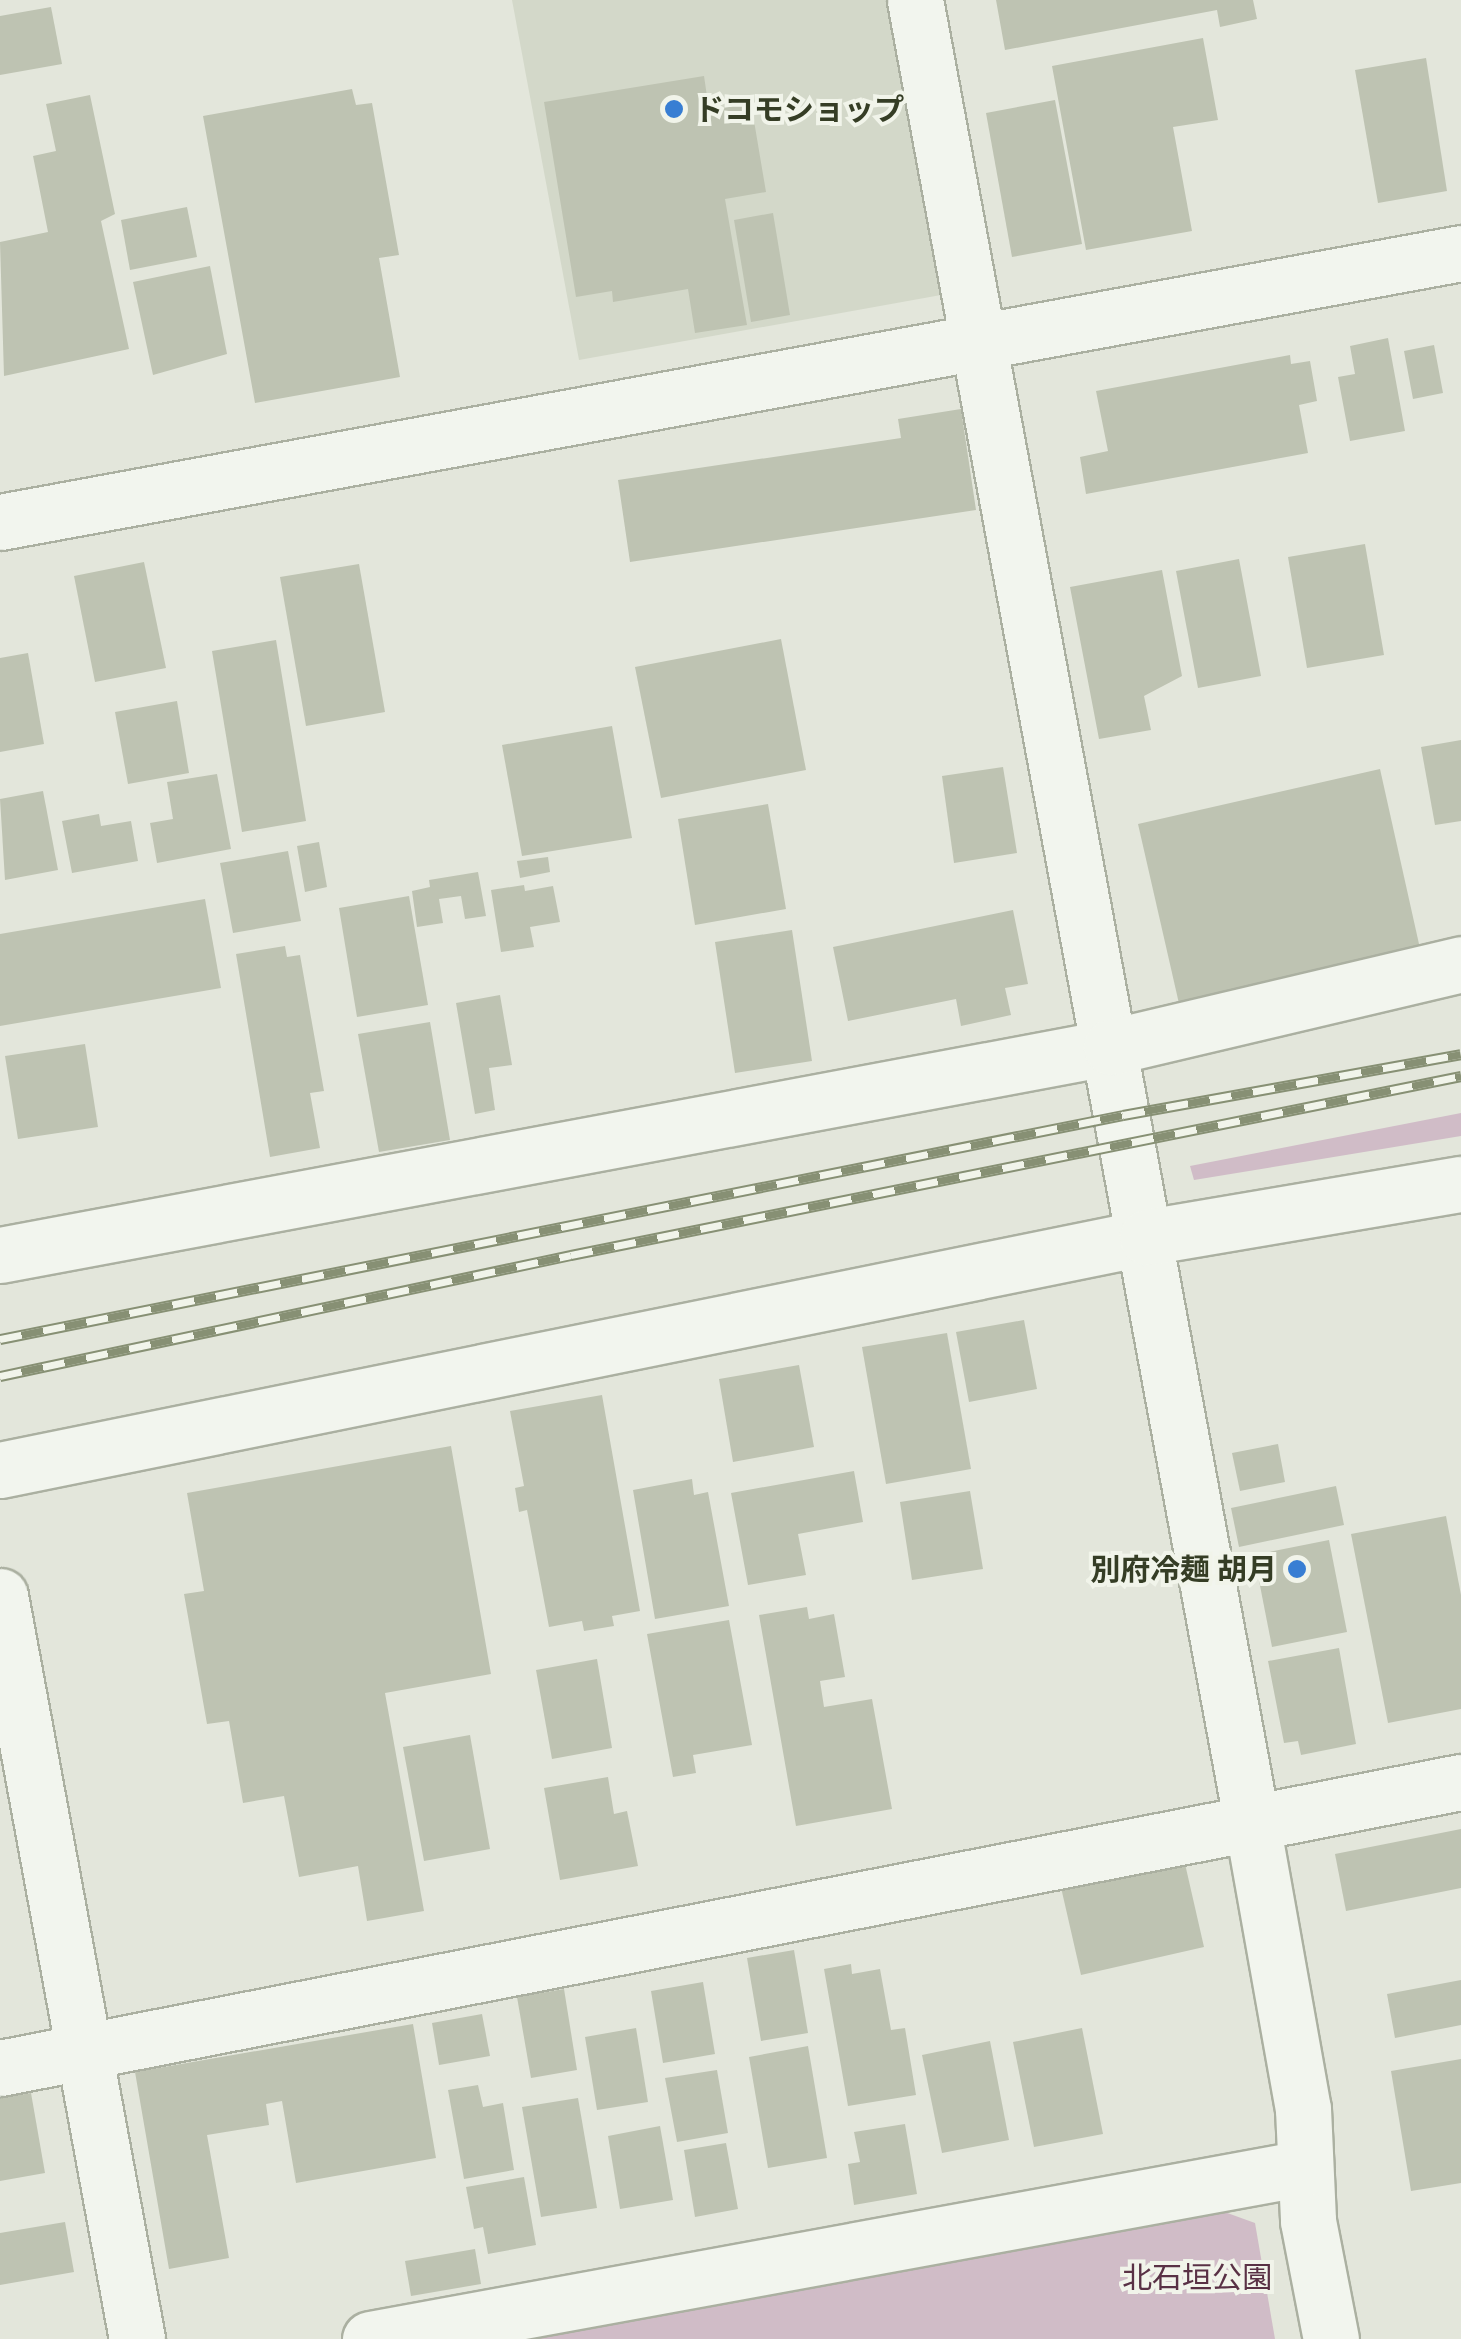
<!DOCTYPE html>
<meta charset="utf-8">
<style>
body{margin:0}
#map{position:relative;width:1461px;height:2339px;overflow:hidden;background:#e3e6db;font-family:"Archivo Narrow","Noto Sans JP",sans-serif}
div>[style]{position:absolute}
[style*='--x']{left:calc(var(--x)*1px);top:calc(var(--y)*1px);width:calc(var(--w)*1px);rotate:calc(var(--a)*1deg)}
.built>*{inset:0;background:#d3d8c9}
.green>*{inset:0;background:#d0bcc7}
.building>*{inset:0;background:#bec3b2}
.roads{filter:drop-shadow(2px 0 #abb0a1) drop-shadow(-2px 0 #abb0a1) drop-shadow(0 2px #abb0a1) drop-shadow(0 -2px #abb0a1)}
.minor>*{height:55px;margin:-27.5px;padding:0 27.5px;transform-origin:27.5px;border-radius:27.5px;background:#f2f5ee}
.rail>*{height:11px;margin-top:-5.5px;transform-origin:0;background:repeating-linear-gradient(90deg,#f1f4ea 0 22px,#879074 0 44px);box-sizing:border-box;border-block:2px solid #879074}
.dots>*{width:28px;height:28px;translate:-50% -50%;box-sizing:border-box;border:5px solid #f1f4ea;border-radius:50%}
span{translate:-50% -50%;white-space:nowrap;text-align:center;line-height:1.15;-webkit-text-stroke:8px #f1f4ea;paint-order:stroke}
.poi-label{font-size:30px;color:#353d25;font-weight:700}
.left{translate:0 -50%;text-align:left}
.right{translate:-100% -50%;text-align:right}
.park-label{font-size:30px;color:#593145}
</style>
<div id="map">
<div class="built">
<i style="clip-path:polygon(512px 0,886px 0,941px 295px,579px 360px)"></i>
</div>
<div class="green">
<i style="clip-path:polygon(1461px 1113px,1461px 1136px,1194px 1180px,1190px 1166px)"></i>
<i style="clip-path:polygon(1219px 2210px,1255px 2223px,1275px 2339px,532px 2339px)"></i>
</div>
<div class="building">
<i style="clip-path:polygon(996px 0,1253px 0,1257px 19px,1220px 27px,1217px 10px,1005px 50px)"></i>
<i style="clip-path:polygon(51px 7px,62px 64px,0 75px,0 16px)"></i>
<i style="clip-path:polygon(1203px 38px,1218px 120px,1173px 127px,1192px 231px,1086px 250px,1052px 66px)"></i>
<i style="clip-path:polygon(1426px 58px,1447px 191px,1378px 203px,1355px 70px)"></i>
<i style="clip-path:polygon(704px 76px,709px 110px,751px 103px,766px 192px,725px 199px,747px 325px,695px 333px,688px 289px,613px 302px,612px 291px,576px 297px,544px 102px)"></i>
<i style="clip-path:polygon(352px 89px,356px 105px,372px 103px,399px 255px,379px 258px,400px 377px,255px 403px,203px 116px)"></i>
<i style="clip-path:polygon(90px 95px,115px 214px,101px 221px,129px 349px,4px 376px,0 242px,48px 232px,33px 156px,56px 151px,46px 104px)"></i>
<i style="clip-path:polygon(1055px 100px,1082px 244px,1012px 257px,986px 113px)"></i>
<i style="clip-path:polygon(187px 207px,197px 257px,130px 270px,121px 220px)"></i>
<i style="clip-path:polygon(773px 213px,790px 315px,751px 322px,734px 220px)"></i>
<i style="clip-path:polygon(210px 266px,227px 354px,153px 375px,133px 282px)"></i>
<i style="clip-path:polygon(1388px 338px,1405px 431px,1350px 441px,1338px 377px,1355px 374px,1350px 346px)"></i>
<i style="clip-path:polygon(1434px 345px,1443px 393px,1413px 399px,1404px 351px)"></i>
<i style="clip-path:polygon(1290px 355px,1291px 364px,1310px 361px,1317px 401px,1299px 405px,1308px 453px,1086px 494px,1080px 457px,1108px 451px,1096px 391px)"></i>
<i style="clip-path:polygon(961px 409px,976px 510px,630px 562px,618px 480px,901px 438px,898px 419px)"></i>
<i style="clip-path:polygon(1365px 544px,1384px 655px,1307px 668px,1288px 557px)"></i>
<i style="clip-path:polygon(1239px 559px,1261px 676px,1198px 688px,1176px 571px)"></i>
<i style="clip-path:polygon(144px 562px,166px 668px,95px 682px,74px 576px)"></i>
<i style="clip-path:polygon(359px 564px,385px 712px,306px 726px,280px 577px)"></i>
<i style="clip-path:polygon(1162px 570px,1182px 676px,1144px 696px,1151px 730px,1099px 739px,1070px 587px)"></i>
<i style="clip-path:polygon(781px 639px,806px 770px,661px 798px,635px 667px)"></i>
<i style="clip-path:polygon(276px 640px,306px 821px,242px 832px,212px 651px)"></i>
<i style="clip-path:polygon(28px 653px,44px 744px,0 752px,0 658px)"></i>
<i style="clip-path:polygon(177px 701px,189px 773px,128px 784px,115px 712px)"></i>
<i style="clip-path:polygon(612px 726px,632px 838px,522px 856px,502px 745px)"></i>
<i style="clip-path:polygon(1461px 740px,1461px 821px,1435px 825px,1421px 747px)"></i>
<i style="clip-path:polygon(1003px 767px,1017px 853px,954px 863px,942px 776px)"></i>
<i style="clip-path:polygon(1380px 769px,1421px 953px,1180px 1008px,1138px 824px)"></i>
<i style="clip-path:polygon(217px 774px,231px 849px,157px 863px,150px 823px,173px 819px,167px 782px)"></i>
<i style="clip-path:polygon(43px 791px,58px 870px,5px 880px,0 799px)"></i>
<i style="clip-path:polygon(768px 804px,786px 909px,695px 925px,678px 819px)"></i>
<i style="clip-path:polygon(99px 814px,101px 826px,131px 821px,138px 861px,72px 873px,62px 821px)"></i>
<i style="clip-path:polygon(319px 842px,327px 887px,305px 892px,297px 846px)"></i>
<i style="clip-path:polygon(288px 851px,301px 921px,233px 933px,220px 863px)"></i>
<i style="clip-path:polygon(548px 857px,550px 872px,520px 878px,517px 861px)"></i>
<i style="clip-path:polygon(478px 872px,486px 916px,465px 919px,461px 896px,439px 899px,443px 923px,417px 927px,412px 891px,430px 887px,429px 880px)"></i>
<i style="clip-path:polygon(524px 885px,525px 891px,553px 886px,560px 922px,530px 927px,534px 947px,501px 952px,491px 890px)"></i>
<i style="clip-path:polygon(409px 896px,428px 1005px,357px 1017px,339px 908px)"></i>
<i style="clip-path:polygon(205px 899px,221px 988px,0 1026px,0 934px)"></i>
<i style="clip-path:polygon(1013px 910px,1028px 984px,1005px 988px,1011px 1015px,961px 1026px,956px 999px,848px 1021px,833px 947px)"></i>
<i style="clip-path:polygon(792px 930px,812px 1061px,735px 1073px,715px 942px)"></i>
<i style="clip-path:polygon(285px 946px,287px 957px,300px 955px,324px 1091px,310px 1093px,320px 1148px,270px 1157px,236px 954px)"></i>
<i style="clip-path:polygon(500px 995px,512px 1065px,489px 1068px,495px 1110px,475px 1114px,456px 1003px)"></i>
<i style="clip-path:polygon(430px 1022px,450px 1140px,379px 1152px,358px 1034px)"></i>
<i style="clip-path:polygon(85px 1044px,98px 1127px,18px 1139px,5px 1056px)"></i>
<i style="clip-path:polygon(1024px 1320px,1037px 1389px,969px 1402px,956px 1332px)"></i>
<i style="clip-path:polygon(947px 1333px,971px 1469px,886px 1484px,862px 1347px)"></i>
<i style="clip-path:polygon(799px 1365px,814px 1447px,733px 1462px,719px 1379px)"></i>
<i style="clip-path:polygon(602px 1395px,640px 1611px,612px 1616px,614px 1626px,584px 1631px,582px 1621px,549px 1627px,527px 1510px,519px 1512px,515px 1488px,524px 1486px,510px 1411px)"></i>
<i style="clip-path:polygon(1278px 1444px,1285px 1482px,1240px 1491px,1232px 1453px)"></i>
<i style="clip-path:polygon(451px 1446px,491px 1674px,385px 1693px,424px 1911px,367px 1921px,358px 1866px,299px 1877px,284px 1796px,243px 1803px,229px 1721px,207px 1724px,184px 1594px,204px 1591px,187px 1493px)"></i>
<i style="clip-path:polygon(854px 1471px,863px 1522px,798px 1534px,806px 1575px,748px 1585px,731px 1493px)"></i>
<i style="clip-path:polygon(692px 1479px,694px 1495px,708px 1492px,729px 1606px,655px 1619px,633px 1490px)"></i>
<i style="clip-path:polygon(1336px 1486px,1344px 1525px,1239px 1547px,1231px 1508px)"></i>
<i style="clip-path:polygon(970px 1491px,983px 1569px,912px 1580px,900px 1502px)"></i>
<i style="clip-path:polygon(1446px 1516px,1461px 1595px,1461px 1709px,1388px 1723px,1351px 1534px)"></i>
<i style="clip-path:polygon(1329px 1540px,1347px 1632px,1272px 1647px,1254px 1555px)"></i>
<i style="clip-path:polygon(807px 1607px,809px 1619px,834px 1614px,845px 1677px,820px 1681px,824px 1707px,872px 1699px,892px 1809px,796px 1826px,759px 1615px)"></i>
<i style="clip-path:polygon(729px 1620px,752px 1745px,693px 1755px,696px 1773px,673px 1777px,647px 1634px)"></i>
<i style="clip-path:polygon(1339px 1648px,1356px 1744px,1301px 1755px,1298px 1741px,1284px 1743px,1268px 1661px)"></i>
<i style="clip-path:polygon(597px 1659px,612px 1748px,552px 1759px,536px 1670px)"></i>
<i style="clip-path:polygon(470px 1735px,490px 1849px,424px 1861px,403px 1747px)"></i>
<i style="clip-path:polygon(608px 1777px,614px 1814px,627px 1811px,638px 1866px,560px 1880px,544px 1788px)"></i>
<i style="clip-path:polygon(1461px 1829px,1461px 1888px,1346px 1911px,1335px 1854px)"></i>
<i style="clip-path:polygon(1183px 1855px,1204px 1947px,1081px 1975px,1060px 1883px)"></i>
<i style="clip-path:polygon(794px 1950px,808px 2033px,761px 2041px,747px 1958px)"></i>
<i style="clip-path:polygon(851px 1964px,852px 1974px,880px 1969px,891px 2030px,905px 2028px,916px 2095px,848px 2106px,824px 1969px)"></i>
<i style="clip-path:polygon(1461px 1980px,1461px 2025px,1395px 2038px,1387px 1994px)"></i>
<i style="clip-path:polygon(703px 1982px,715px 2054px,663px 2063px,651px 1991px)"></i>
<i style="clip-path:polygon(564px 1989px,577px 2070px,531px 2078px,517px 1997px)"></i>
<i style="clip-path:polygon(482px 2014px,490px 2056px,439px 2065px,432px 2023px)"></i>
<i style="clip-path:polygon(413px 2024px,436px 2158px,296px 2183px,282px 2101px,266px 2104px,269px 2125px,207px 2135px,229px 2258px,169px 2269px,135px 2072px)"></i>
<i style="clip-path:polygon(636px 2028px,648px 2102px,597px 2110px,585px 2037px)"></i>
<i style="clip-path:polygon(1082px 2028px,1103px 2134px,1034px 2147px,1013px 2042px)"></i>
<i style="clip-path:polygon(990px 2041px,1009px 2140px,942px 2153px,922px 2055px)"></i>
<i style="clip-path:polygon(808px 2046px,827px 2158px,768px 2168px,749px 2057px)"></i>
<i style="clip-path:polygon(1461px 2059px,1461px 2183px,1411px 2191px,1391px 2071px)"></i>
<i style="clip-path:polygon(717px 2070px,728px 2133px,677px 2142px,665px 2078px)"></i>
<i style="clip-path:polygon(478px 2085px,483px 2107px,503px 2103px,514px 2170px,464px 2179px,448px 2090px)"></i>
<i style="clip-path:polygon(31px 2093px,45px 2173px,0 2181px,0 2098px)"></i>
<i style="clip-path:polygon(578px 2098px,597px 2208px,541px 2217px,522px 2107px)"></i>
<i style="clip-path:polygon(905px 2124px,917px 2194px,854px 2205px,848px 2164px,860px 2162px,854px 2132px)"></i>
<i style="clip-path:polygon(660px 2126px,673px 2200px,620px 2209px,608px 2136px)"></i>
<i style="clip-path:polygon(726px 2143px,738px 2209px,695px 2217px,684px 2150px)"></i>
<i style="clip-path:polygon(524px 2177px,536px 2245px,488px 2254px,483px 2227px,474px 2229px,466px 2187px)"></i>
<i style="clip-path:polygon(65px 2222px,74px 2272px,0 2285px,0 2233px)"></i>
<i style="clip-path:polygon(475px 2249px,481px 2284px,411px 2296px,405px 2261px)"></i>
</div>
<div class="roads">
<div class="minor">
<i style="--x:915;--y:0;--w:1854;--a:79.53"></i>
<i style="--x:1252;--y:1823;--w:291;--a:79.9"></i>
<i style="--x:1303;--y:2109;--w:112;--a:87.4"></i>
<i style="--x:1308;--y:2221;--w:120;--a:79"></i>
<i style="--x:0;--y:522;--w:1486;--a:-10.43"></i>
<i style="--x:0;--y:1255;--w:1130;--a:-10.6"></i>
<i style="--x:1111;--y:1047;--w:360;--a:-13.3"></i>
<i style="--x:0;--y:1470;--w:1170;--a:-11.48"></i>
<i style="--x:1147;--y:1237;--w:318;--a:-9.6"></i>
<i style="--x:0;--y:1596;--w:756;--a:79.55"></i>
<i style="--x:0;--y:2068;--w:1489;--a:-11.08"></i>
<i style="--x:370;--y:2339;--w:950;--a:-10.38"></i>
</div>
</div>
<div class="rail">
<i style="--x:0;--y:1339;--w:1145;--a:-11.28"></i>
<i style="--x:1123;--y:1115;--w:343;--a:-10.2"></i>
<i style="--x:0;--y:1376;--w:584;--a:-11.96"></i>
<i style="--x:571;--y:1255;--w:908;--a:-11.37"></i>
</div>
<div class="dots">
<i style="left:674px;top:109px;background:#387ed3"></i>
<i style="left:1297px;top:1569px;background:#387ed3"></i>
</div>
<div class="poi-label">
<span class="left" style="left:694px;top:109px">ドコモショップ</span>
<span class="right" style="left:1277px;top:1569px">別府冷麺 胡月</span>
</div>
<div class="park-label">
<span style="left:1197px;top:2277px">北石垣公園</span>
</div>
</div>
